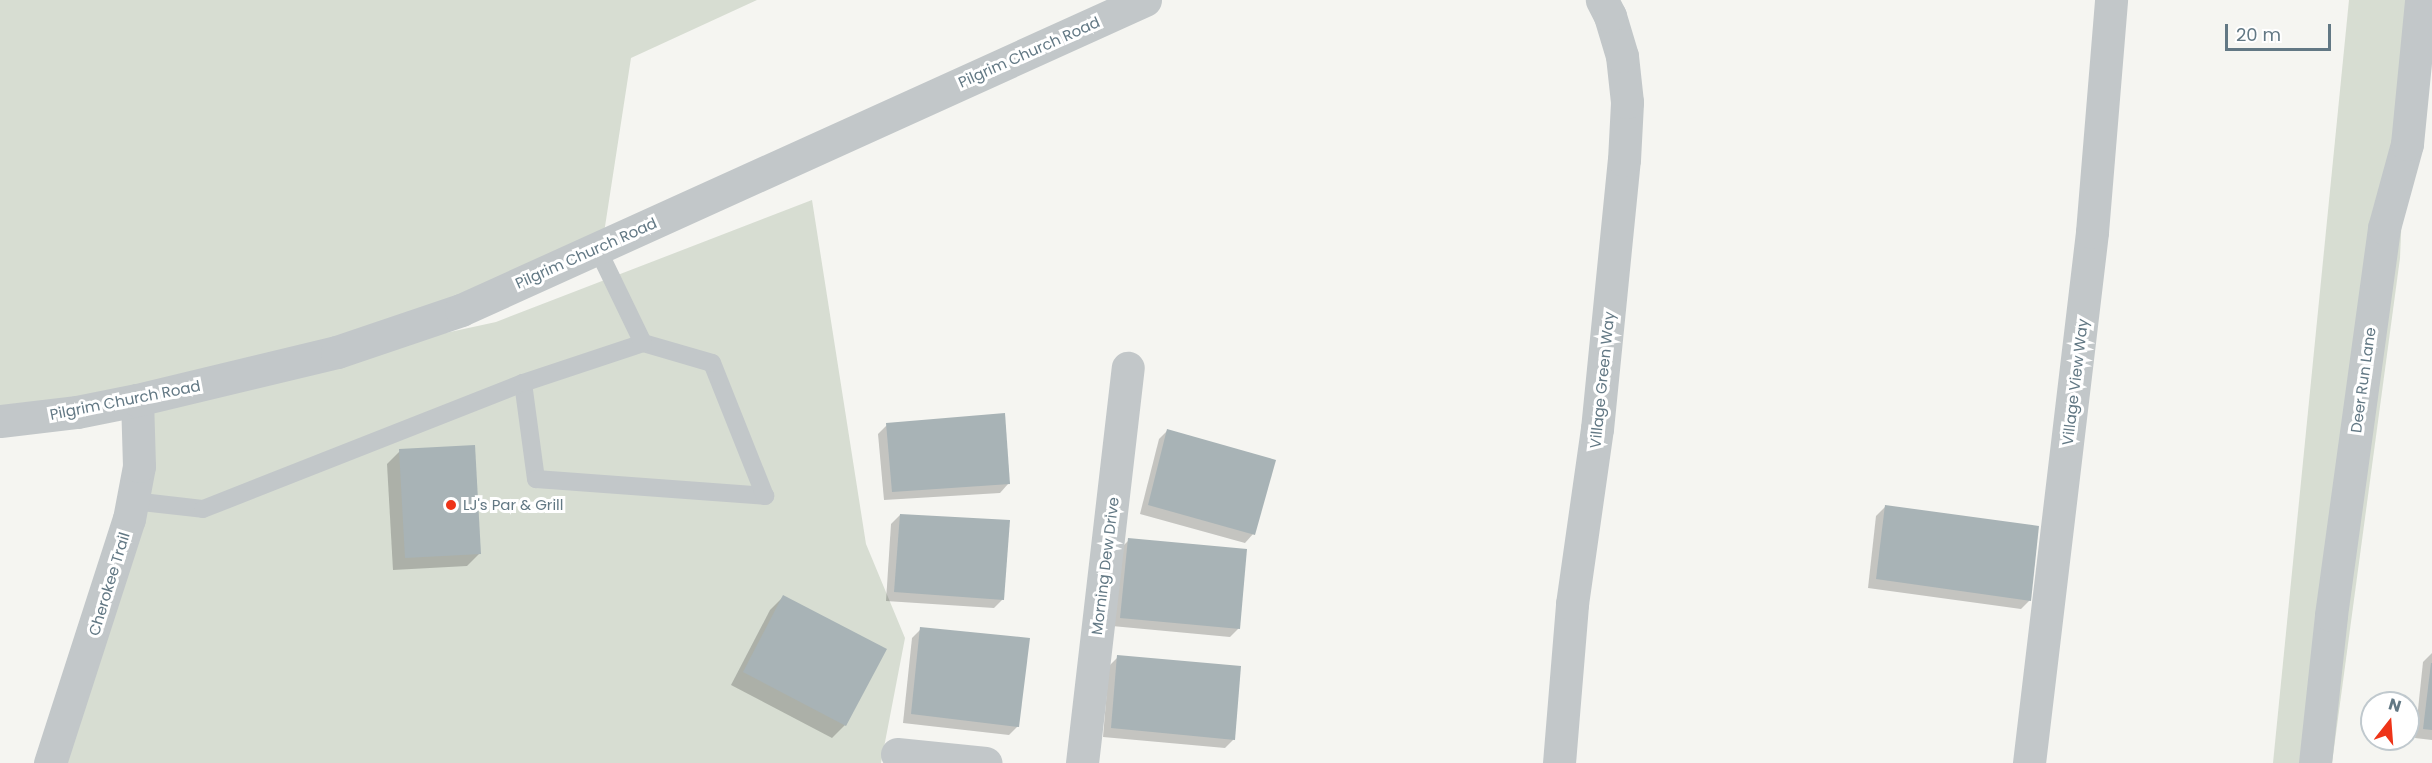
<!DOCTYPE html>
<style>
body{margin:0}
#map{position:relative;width:2432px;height:763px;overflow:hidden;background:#f5f5f1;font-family:Poppins,sans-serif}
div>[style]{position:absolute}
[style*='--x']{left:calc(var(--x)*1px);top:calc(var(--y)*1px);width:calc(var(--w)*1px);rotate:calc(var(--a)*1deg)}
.green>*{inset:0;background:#d7ddd2}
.shadow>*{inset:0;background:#0003}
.building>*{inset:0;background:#a8b3b6}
.service>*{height:18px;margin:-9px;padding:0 9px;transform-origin:9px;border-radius:9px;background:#c2c7c9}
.minor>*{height:33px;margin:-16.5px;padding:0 16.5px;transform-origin:16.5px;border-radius:16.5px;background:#c2c7c9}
.tertiary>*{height:33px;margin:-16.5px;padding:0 16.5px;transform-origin:16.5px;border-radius:16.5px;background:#c2c7c9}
.dots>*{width:16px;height:16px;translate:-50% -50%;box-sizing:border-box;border:3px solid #fff;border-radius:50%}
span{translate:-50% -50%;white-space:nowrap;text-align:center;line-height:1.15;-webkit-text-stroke:6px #fff;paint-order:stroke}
.street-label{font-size:15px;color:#627884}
.poi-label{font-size:15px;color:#627884}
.left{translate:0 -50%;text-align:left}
.north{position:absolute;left:2360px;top:691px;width:60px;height:60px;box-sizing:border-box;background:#fff;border:2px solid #c0c9ce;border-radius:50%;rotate:17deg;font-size:16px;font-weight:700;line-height:24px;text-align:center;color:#627884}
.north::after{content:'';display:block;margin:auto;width:21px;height:27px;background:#ee3418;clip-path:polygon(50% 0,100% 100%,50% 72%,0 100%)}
.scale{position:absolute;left:2225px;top:24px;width:106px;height:27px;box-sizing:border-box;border:3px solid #627884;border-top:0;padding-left:8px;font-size:18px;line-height:21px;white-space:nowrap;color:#627884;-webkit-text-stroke:4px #fff;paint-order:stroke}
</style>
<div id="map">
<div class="green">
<i style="clip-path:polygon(0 0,757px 0,631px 58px,602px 246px,174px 392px,496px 322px,812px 200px,866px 544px,905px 638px,881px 763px,50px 763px,129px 519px,137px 401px,0 421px)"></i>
<i style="clip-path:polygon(2349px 0,2411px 0,2400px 258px,2332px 763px,2273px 763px)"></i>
</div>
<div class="shadow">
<i style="clip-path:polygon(887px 425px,1008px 484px,1000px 493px,884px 500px,878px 434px)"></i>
<i style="clip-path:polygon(1168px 430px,1253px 534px,1245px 543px,1140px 514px,1159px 439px)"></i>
<i style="clip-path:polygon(400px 451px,480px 553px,467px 566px,393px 570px,387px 464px)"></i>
<i style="clip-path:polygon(1885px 507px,2030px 600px,2021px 609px,1868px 588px,1876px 516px)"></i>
<i style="clip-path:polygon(900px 515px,1003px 599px,994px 608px,886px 601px,891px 524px)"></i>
<i style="clip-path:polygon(1129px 540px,1239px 628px,1230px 637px,1112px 626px,1120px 549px)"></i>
<i style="clip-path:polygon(783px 597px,845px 725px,832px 738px,731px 685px,770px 610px)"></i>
<i style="clip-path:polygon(921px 629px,1018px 726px,1009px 735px,903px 723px,912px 638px)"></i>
<i style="clip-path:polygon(2432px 653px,2432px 740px,2415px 738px,2423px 662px)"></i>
<i style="clip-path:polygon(1118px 657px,1234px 739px,1225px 748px,1103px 737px,1109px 666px)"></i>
</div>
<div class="building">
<i style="clip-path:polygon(1005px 413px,1010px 484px,892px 492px,886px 423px)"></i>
<i style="clip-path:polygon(1167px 429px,1276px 460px,1255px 535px,1148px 505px)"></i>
<i style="clip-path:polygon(475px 445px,481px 554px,405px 558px,399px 449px)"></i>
<i style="clip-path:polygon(1885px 505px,2039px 526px,2031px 601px,1876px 579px)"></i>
<i style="clip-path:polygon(900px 514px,1010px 520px,1004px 600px,894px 592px)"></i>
<i style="clip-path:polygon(1128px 538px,1247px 549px,1240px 629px,1120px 618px)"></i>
<i style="clip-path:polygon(783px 595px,887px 649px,846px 726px,743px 672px)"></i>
<i style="clip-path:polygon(920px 627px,1030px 638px,1019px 727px,911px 714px)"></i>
<i style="clip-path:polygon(1117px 655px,1241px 666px,1235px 740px,1111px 728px)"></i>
<i style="clip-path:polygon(2431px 663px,2432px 663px,2432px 730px,2423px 729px)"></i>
</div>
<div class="service">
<i style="--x:523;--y:383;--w:97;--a:82.3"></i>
<i style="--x:536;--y:479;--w:230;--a:4.2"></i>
<i style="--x:765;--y:496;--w:143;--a:-111.7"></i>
<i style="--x:712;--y:363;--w:72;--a:-163.8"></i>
<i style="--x:133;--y:501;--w:70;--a:6.5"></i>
<i style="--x:203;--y:509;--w:344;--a:-21.5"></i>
<i style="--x:523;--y:383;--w:126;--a:-18.4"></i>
<i style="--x:643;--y:343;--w:106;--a:-115.8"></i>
</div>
<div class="minor">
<i style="--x:897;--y:754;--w:89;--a:5.8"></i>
<i style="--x:50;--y:763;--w:256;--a:-72.1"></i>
<i style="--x:129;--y:519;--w:54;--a:-79.3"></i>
<i style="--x:139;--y:466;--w:66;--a:-91.7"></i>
<i style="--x:1082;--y:763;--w:398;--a:-83.4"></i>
<i style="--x:1559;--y:763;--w:160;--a:-85.3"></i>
<i style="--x:1572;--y:604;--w:177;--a:-81.9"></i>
<i style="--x:1597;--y:429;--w:270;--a:-84.3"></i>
<i style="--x:1624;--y:160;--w:58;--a:-87"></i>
<i style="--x:1627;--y:102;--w:46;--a:-96.2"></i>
<i style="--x:1622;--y:56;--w:42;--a:-106.7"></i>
<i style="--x:1610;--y:16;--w:18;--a:-117"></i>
<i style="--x:2029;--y:763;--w:535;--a:-83.23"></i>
<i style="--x:2092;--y:232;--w:233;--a:-85.3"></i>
<i style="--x:2315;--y:763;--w:149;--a:-83.8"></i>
<i style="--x:2331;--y:615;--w:391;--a:-82.2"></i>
<i style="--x:2384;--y:228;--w:87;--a:-74.7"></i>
<i style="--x:2407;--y:144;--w:145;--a:-84.4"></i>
</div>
<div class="tertiary">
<i style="--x:0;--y:421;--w:78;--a:-6.7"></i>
<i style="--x:77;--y:412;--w:61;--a:-11.3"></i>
<i style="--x:137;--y:400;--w:206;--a:-13.5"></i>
<i style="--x:337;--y:352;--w:131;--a:-18.7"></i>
<i style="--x:461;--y:310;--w:751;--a:-24.38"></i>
</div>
<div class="dots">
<i style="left:451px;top:505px;background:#ee3418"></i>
</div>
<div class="street-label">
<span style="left:1029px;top:52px;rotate:-24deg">Pilgrim Church Road</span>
<span style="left:586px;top:253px;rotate:-24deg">Pilgrim Church Road</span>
<span style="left:1602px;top:380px;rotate:-84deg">Village Green Way</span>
<span style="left:2363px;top:380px;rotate:-82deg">Deer Run Lane</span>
<span style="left:2075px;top:382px;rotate:-83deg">Village View Way</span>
<span style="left:125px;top:400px;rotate:-11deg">Pilgrim Church Road</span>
<span style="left:1105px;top:566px;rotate:-83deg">Morning Dew Drive</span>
<span style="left:109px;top:584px;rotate:-73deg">Cherokee Trail</span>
</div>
<div class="poi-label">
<span class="left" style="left:463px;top:505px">LJ's Par &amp; Grill</span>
</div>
<div class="north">N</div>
<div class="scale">20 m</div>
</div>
